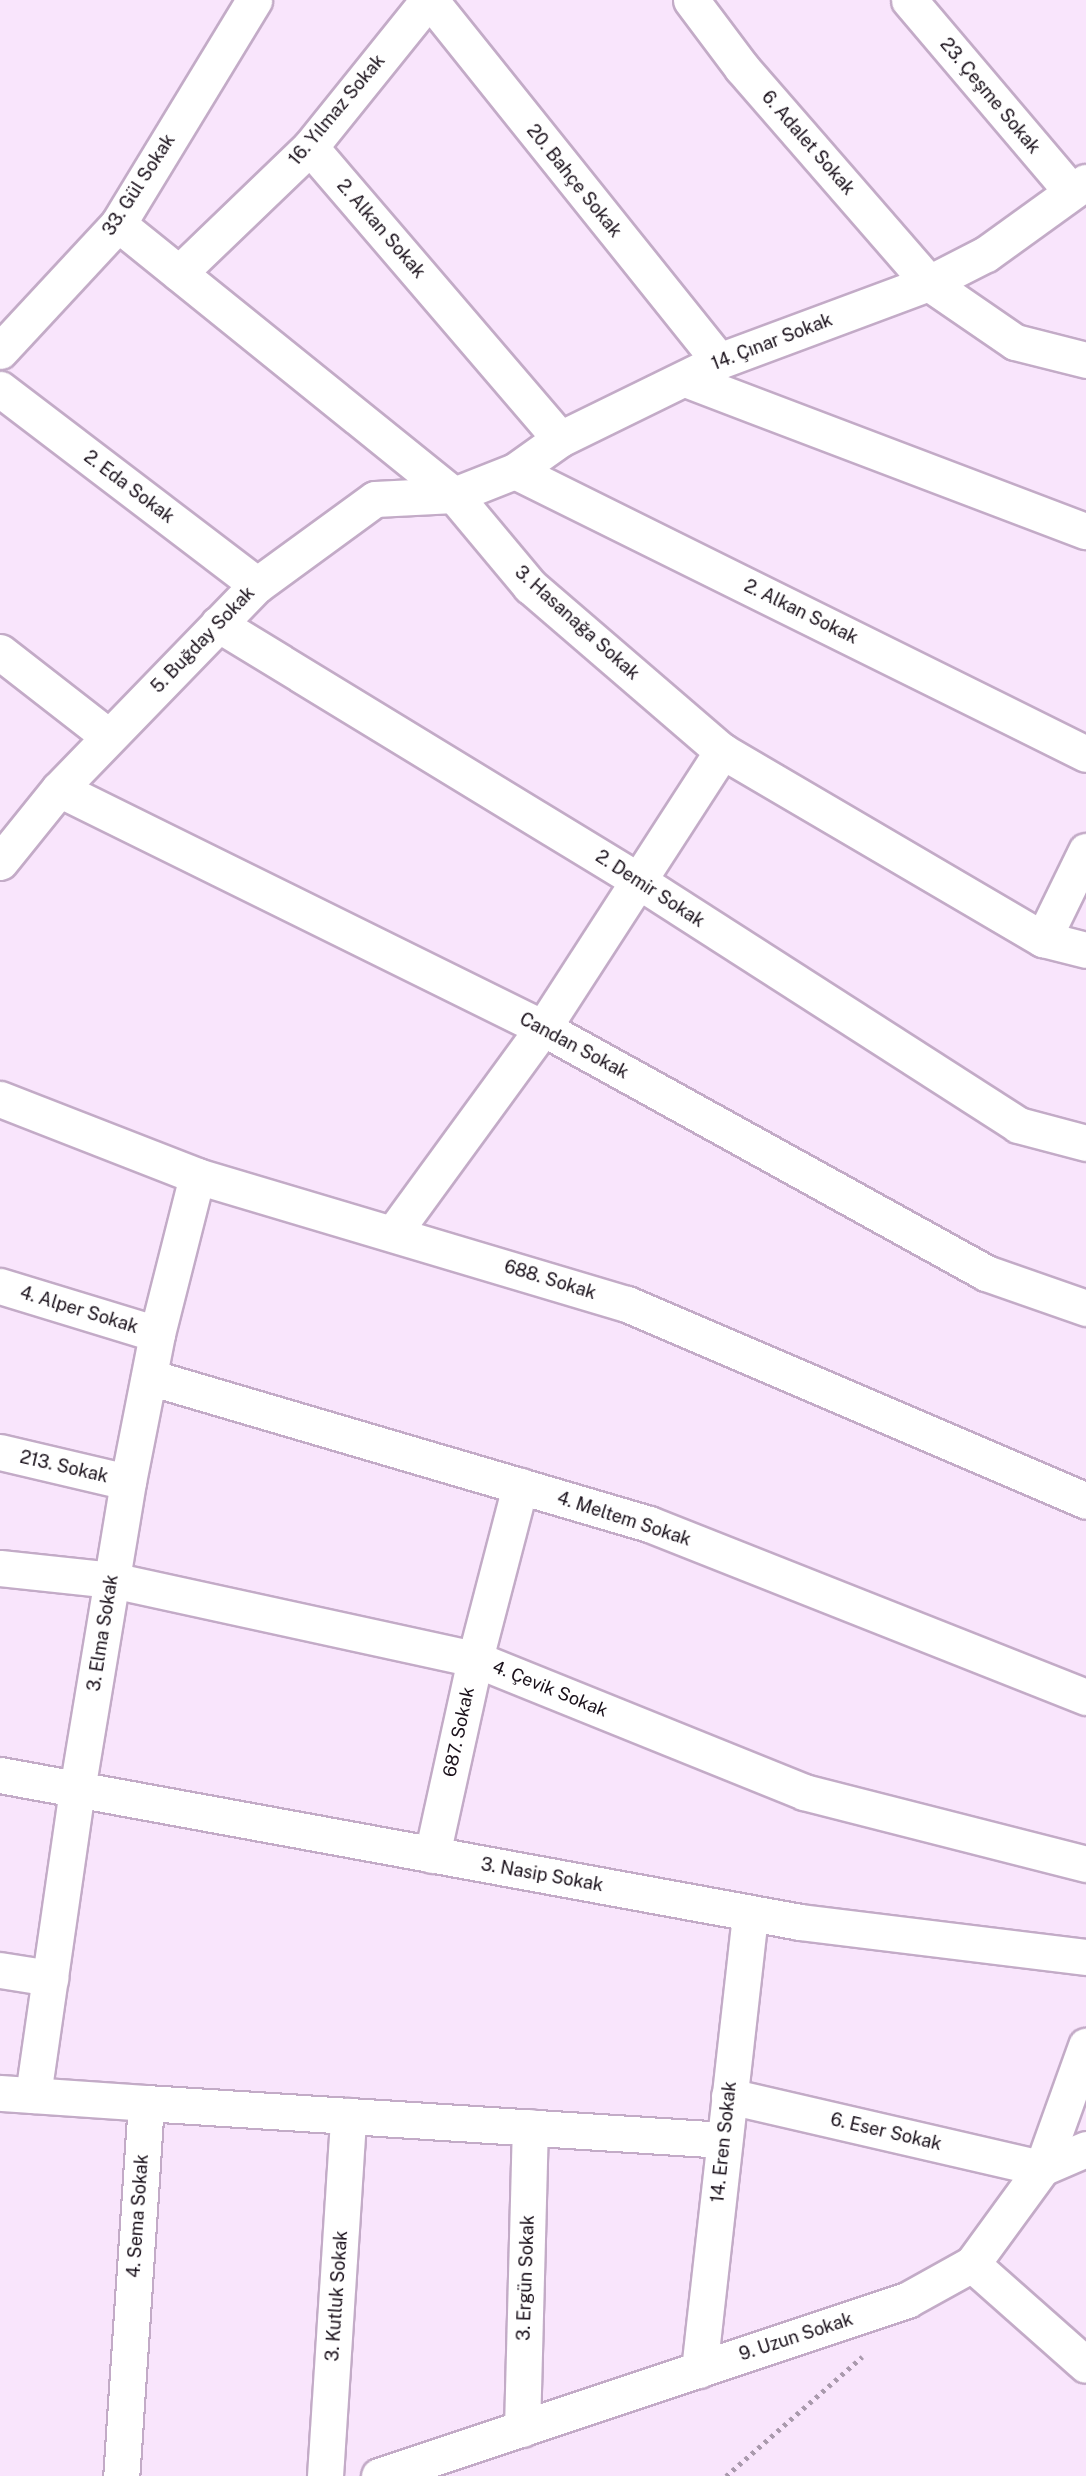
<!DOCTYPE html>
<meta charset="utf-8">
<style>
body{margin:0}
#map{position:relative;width:1086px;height:2476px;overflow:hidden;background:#f9e5fc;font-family:"Public Sans",sans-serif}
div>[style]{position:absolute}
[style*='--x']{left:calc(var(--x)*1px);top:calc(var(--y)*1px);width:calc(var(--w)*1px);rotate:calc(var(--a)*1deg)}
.path>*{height:4.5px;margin-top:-2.25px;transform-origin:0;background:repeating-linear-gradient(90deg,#aa9aad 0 3.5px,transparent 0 8.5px)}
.roads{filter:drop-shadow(2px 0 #c3abc7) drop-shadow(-2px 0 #c3abc7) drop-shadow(0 2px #c3abc7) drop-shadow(0 -2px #c3abc7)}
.minor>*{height:35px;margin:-17.5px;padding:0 17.5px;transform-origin:17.5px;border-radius:17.5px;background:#fff}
span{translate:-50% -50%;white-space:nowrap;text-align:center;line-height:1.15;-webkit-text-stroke:6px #fff;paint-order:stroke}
.street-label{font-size:18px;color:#19101a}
</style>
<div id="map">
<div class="path">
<i style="--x:726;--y:2476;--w:181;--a:-41.2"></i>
</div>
<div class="roads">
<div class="minor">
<i style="--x:430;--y:0;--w:462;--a:51.3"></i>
<i style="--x:691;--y:0;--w:85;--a:53.1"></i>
<i style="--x:742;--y:68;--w:285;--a:49"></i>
<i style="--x:929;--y:283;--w:104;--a:34.5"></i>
<i style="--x:1015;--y:342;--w:73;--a:14.2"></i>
<i style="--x:909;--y:0;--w:250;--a:49.7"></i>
<i style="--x:310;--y:147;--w:384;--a:49.4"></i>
<i style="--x:118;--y:224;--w:432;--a:38.9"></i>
<i style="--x:454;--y:495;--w:119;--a:50.1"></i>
<i style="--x:530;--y:586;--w:253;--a:40.7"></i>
<i style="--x:722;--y:751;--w:372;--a:30.4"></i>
<i style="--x:1043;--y:939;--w:44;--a:14.3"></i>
<i style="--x:179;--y:273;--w:182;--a:-43.9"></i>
<i style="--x:310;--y:147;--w:189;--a:-51.2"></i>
<i style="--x:0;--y:351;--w:173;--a:-47.1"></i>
<i style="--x:118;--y:224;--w:262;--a:-58.7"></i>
<i style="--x:685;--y:379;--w:429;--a:20.8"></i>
<i style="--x:0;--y:389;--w:323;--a:37.3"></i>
<i style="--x:515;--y:471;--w:637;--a:26.36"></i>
<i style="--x:218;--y:624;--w:495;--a:31.4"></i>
<i style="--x:640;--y:882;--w:449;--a:32.7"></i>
<i style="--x:1018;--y:1125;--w:70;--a:14.8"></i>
<i style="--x:0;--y:652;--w:138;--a:37.9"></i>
<i style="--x:59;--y:789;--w:540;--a:26.28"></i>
<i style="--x:543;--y:1028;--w:506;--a:28.94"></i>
<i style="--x:986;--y:1273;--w:106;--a:19.3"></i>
<i style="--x:0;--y:862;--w:94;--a:-51.1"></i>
<i style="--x:59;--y:789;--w:284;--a:-45.9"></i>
<i style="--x:257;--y:585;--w:146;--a:-36.1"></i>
<i style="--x:375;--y:499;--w:79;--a:-2.9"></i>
<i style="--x:454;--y:495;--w:66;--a:-21.5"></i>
<i style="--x:515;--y:471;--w:55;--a:-35.4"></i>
<i style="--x:560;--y:439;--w:177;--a:-26.1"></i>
<i style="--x:719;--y:361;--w:224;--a:-20.4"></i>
<i style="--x:929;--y:283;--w:64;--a:-27"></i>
<i style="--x:986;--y:254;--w:123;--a:-35.8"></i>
<i style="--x:1043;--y:939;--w:98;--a:-64"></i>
<i style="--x:0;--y:1099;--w:212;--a:21.3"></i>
<i style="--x:197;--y:1176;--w:449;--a:16.6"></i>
<i style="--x:627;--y:1304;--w:499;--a:23.2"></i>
<i style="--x:394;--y:1232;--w:253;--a:-53.9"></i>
<i style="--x:543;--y:1028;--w:330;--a:-57.1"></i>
<i style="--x:0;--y:1286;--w:164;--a:17"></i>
<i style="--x:149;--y:1377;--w:521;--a:16.38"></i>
<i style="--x:649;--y:1524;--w:470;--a:21.6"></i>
<i style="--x:0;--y:1452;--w:131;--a:13.2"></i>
<i style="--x:0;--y:1568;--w:113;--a:6.1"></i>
<i style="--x:112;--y:1580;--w:371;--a:12.3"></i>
<i style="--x:475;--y:1659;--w:355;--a:22"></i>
<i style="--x:804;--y:1792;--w:291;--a:14.3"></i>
<i style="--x:0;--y:1775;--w:813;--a:10.41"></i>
<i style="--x:800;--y:1922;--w:288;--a:7"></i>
<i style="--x:432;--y:1855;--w:201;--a:-77.6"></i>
<i style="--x:475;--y:1659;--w:179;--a:-75.4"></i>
<i style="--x:0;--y:1970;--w:51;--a:9.1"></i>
<i style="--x:0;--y:2093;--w:146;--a:3.9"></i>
<i style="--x:146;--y:2103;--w:374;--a:93.8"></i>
<i style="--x:33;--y:2095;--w:308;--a:-81.8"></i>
<i style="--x:77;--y:1790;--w:312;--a:-80.6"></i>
<i style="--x:128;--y:1482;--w:151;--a:-78.9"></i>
<i style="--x:157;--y:1334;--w:163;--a:-75.8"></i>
<i style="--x:729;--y:2096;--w:321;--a:13"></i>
<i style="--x:1042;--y:2168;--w:48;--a:-23.4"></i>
<i style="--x:146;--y:2103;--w:579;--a:3.66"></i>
<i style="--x:972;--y:2264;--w:152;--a:41.5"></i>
<i style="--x:699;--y:2370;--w:459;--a:-83.6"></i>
<i style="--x:522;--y:2429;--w:302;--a:-88.5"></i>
<i style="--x:325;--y:2476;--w:361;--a:-86.3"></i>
<i style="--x:379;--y:2476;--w:557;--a:-18.43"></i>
<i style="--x:907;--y:2300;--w:74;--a:-29"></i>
<i style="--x:972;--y:2264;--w:119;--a:-53.9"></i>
<i style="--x:1042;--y:2168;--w:130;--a:-70.2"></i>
</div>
</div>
<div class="street-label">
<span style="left:990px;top:96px;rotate:50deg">23. Çeşme Sokak</span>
<span style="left:337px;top:110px;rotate:-50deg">16. Yılmaz Sokak</span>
<span style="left:808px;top:143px;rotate:49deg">6. Adalet Sokak</span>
<span style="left:574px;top:181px;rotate:51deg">20. Bahçe Sokak</span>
<span style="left:139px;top:185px;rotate:-57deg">33. Gül Sokak</span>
<span style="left:381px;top:229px;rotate:49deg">2. Alkan Sokak</span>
<span style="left:772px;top:342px;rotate:-21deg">14. Çınar Sokak</span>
<span style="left:129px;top:487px;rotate:37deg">2. Eda Sokak</span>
<span style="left:801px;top:612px;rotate:26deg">2. Alkan Sokak</span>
<span style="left:577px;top:623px;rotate:42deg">3. Hasanağa Sokak</span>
<span style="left:203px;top:640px;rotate:-46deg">5. Buğday Sokak</span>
<span style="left:650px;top:889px;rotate:33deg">2. Demir Sokak</span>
<span style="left:574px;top:1046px;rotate:28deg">Candan Sokak</span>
<span style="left:550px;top:1280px;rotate:17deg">688. Sokak</span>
<span style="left:79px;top:1310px;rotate:17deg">4. Alper Sokak</span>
<span style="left:64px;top:1467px;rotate:13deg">213. Sokak</span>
<span style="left:624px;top:1519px;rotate:18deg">4. Meltem Sokak</span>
<span style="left:103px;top:1633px;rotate:-81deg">3. Elma Sokak</span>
<span style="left:550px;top:1689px;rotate:22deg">4. Çevik Sokak</span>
<span style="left:459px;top:1732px;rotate:-78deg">687. Sokak</span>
<span style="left:542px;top:1875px;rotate:10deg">3. Nasip Sokak</span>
<span style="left:886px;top:2132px;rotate:13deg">6. Eser Sokak</span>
<span style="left:724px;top:2142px;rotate:-84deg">14. Eren Sokak</span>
<span style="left:138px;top:2216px;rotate:-86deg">4. Sema Sokak</span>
<span style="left:526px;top:2278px;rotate:-88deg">3. Ergün Sokak</span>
<span style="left:337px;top:2296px;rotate:-86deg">3. Kutluk Sokak</span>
<span style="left:796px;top:2337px;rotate:-18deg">9. Uzun Sokak</span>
</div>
</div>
